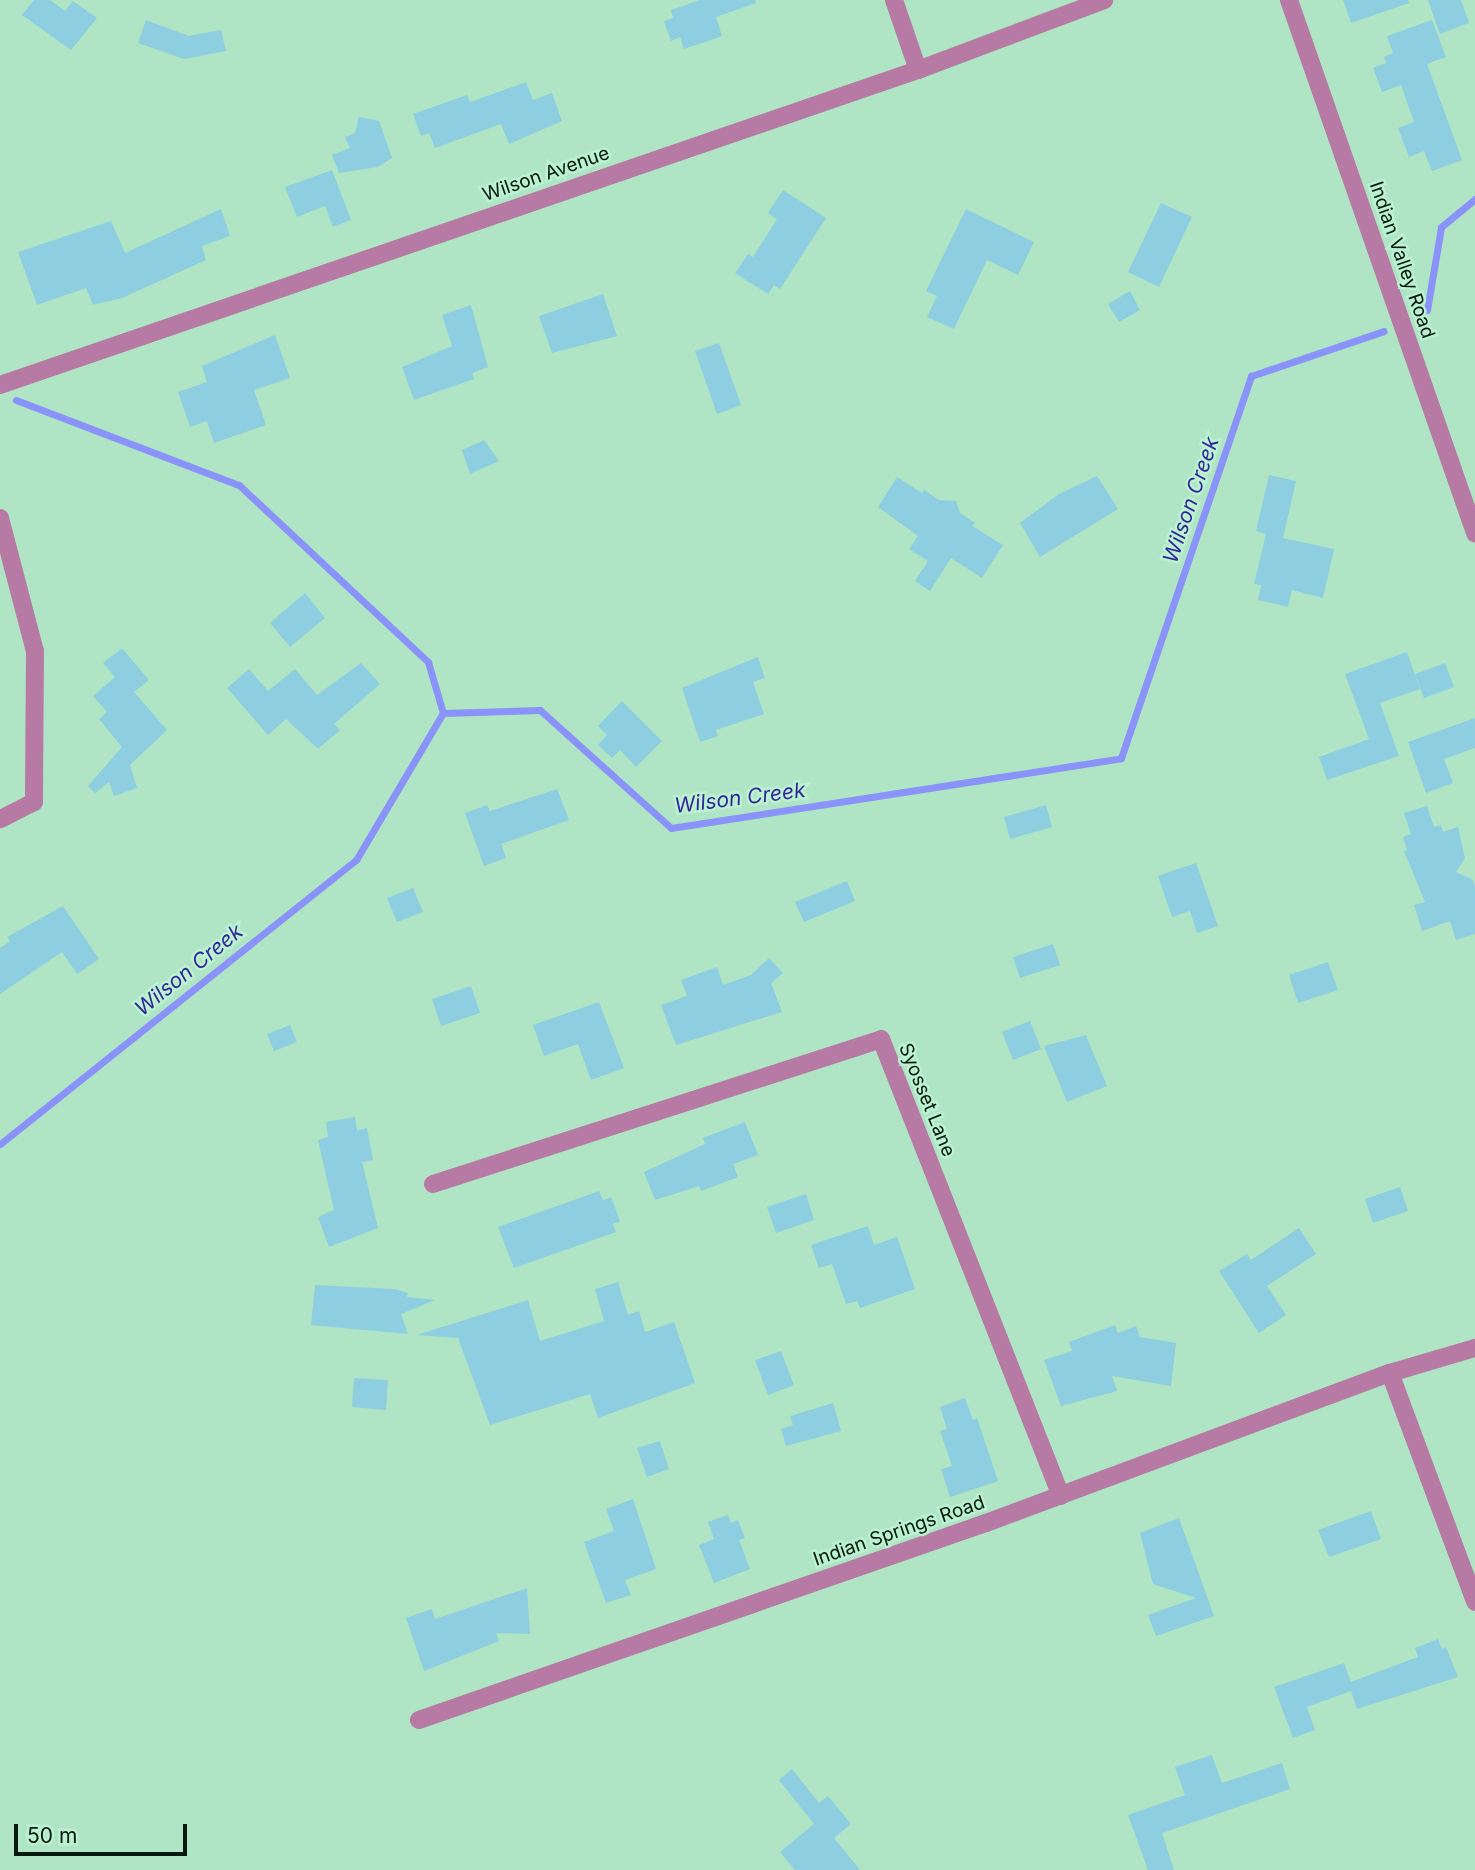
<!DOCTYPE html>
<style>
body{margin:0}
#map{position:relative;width:1475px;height:1870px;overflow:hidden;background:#afe5c4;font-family:Inter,sans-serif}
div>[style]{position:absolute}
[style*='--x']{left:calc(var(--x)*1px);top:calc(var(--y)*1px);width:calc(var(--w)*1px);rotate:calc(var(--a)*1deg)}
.stream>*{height:7px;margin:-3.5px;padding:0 3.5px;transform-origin:3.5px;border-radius:3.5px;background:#8a93fa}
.building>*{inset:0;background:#8dcee1}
.minor>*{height:18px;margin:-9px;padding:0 9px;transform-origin:9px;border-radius:9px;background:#b77aa4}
span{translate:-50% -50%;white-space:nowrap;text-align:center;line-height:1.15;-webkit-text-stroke:5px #bbf2d1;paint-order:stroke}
.street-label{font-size:19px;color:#04180d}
.water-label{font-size:21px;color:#33259b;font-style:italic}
.scale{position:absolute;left:14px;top:1824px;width:173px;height:32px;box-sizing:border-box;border:4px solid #04180d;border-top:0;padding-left:9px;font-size:21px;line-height:24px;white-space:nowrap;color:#04180d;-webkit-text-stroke:5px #bbf2d1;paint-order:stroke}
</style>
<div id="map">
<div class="stream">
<i style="--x:1427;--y:310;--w:84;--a:-80.4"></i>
<i style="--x:1441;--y:227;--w:44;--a:-39.5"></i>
<i style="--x:16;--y:400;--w:239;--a:20.9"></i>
<i style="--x:239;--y:485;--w:259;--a:43.1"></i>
<i style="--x:428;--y:662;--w:53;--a:73.6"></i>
<i style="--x:0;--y:1144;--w:455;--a:-38.6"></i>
<i style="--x:356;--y:860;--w:171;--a:-59.4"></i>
<i style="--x:443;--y:713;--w:97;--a:-1.8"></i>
<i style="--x:540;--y:710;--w:176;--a:42"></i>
<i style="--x:671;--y:828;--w:455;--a:-8.8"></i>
<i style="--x:1121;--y:758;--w:404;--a:-71.2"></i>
<i style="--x:1251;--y:376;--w:140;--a:-18.7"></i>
</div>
<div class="building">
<i style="clip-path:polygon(34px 0,50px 0,65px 11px,73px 1px,97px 18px,71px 50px,22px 15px)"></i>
<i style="clip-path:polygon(700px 0,755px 0,756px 3px,716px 17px,722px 36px,684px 49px,680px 37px,671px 41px,664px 21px,673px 18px,671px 10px)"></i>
<i style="clip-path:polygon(1343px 0,1408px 0,1409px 3px,1351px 23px)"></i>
<i style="clip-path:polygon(1428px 0,1461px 0,1469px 23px,1440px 34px)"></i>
<i style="clip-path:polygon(146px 20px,189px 36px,221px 30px,226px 51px,184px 59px,138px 43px)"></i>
<i style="clip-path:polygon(1432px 20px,1446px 57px,1427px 64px,1462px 160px,1432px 171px,1424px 151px,1409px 157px,1398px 128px,1414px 122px,1401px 85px,1382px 92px,1373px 68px,1386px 63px,1384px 57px,1393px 53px,1387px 36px)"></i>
<i style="clip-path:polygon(526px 82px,533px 100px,552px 93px,562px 121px,509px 144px,501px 124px,435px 148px,429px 133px,421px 136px,413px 114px,467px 95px,470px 102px)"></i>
<i style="clip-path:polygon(359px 117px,379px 121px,392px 158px,378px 167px,339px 173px,332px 155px,350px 148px,345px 137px,355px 133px)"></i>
<i style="clip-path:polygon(332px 170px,351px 220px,333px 227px,325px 206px,297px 217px,285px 187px)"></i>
<i style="clip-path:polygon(783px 190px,826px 218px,780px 289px,774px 285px,768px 294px,735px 273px,748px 254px,753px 257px,777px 219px,768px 213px)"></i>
<i style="clip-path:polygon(1161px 203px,1192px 217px,1159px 287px,1128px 272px)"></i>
<i style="clip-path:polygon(221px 209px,230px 236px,202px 246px,206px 260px,122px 298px,93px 305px,86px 288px,37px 305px,18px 252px,111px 221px,125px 253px)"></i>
<i style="clip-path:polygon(966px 209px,1034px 242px,1018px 275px,987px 260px,954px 329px,927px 317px,937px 296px,926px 291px)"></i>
<i style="clip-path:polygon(1130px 291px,1140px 310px,1119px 322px,1108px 304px)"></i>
<i style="clip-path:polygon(603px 294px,617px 336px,552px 353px,539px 316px)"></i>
<i style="clip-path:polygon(471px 305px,488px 367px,472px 373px,474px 379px,414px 400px,402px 367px,452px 346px,442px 315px)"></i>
<i style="clip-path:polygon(275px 335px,290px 378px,254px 390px,266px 425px,214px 443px,207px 421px,190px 427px,178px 392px,207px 382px,202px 366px)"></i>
<i style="clip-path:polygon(719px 343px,741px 405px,717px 414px,695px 351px)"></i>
<i style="clip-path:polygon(484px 440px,499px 461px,470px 474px,462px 450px)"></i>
<i style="clip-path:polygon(1269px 475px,1296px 481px,1283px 538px,1334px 549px,1323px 598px,1292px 590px,1288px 607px,1258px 600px,1261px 585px,1254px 584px,1266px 534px,1256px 531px)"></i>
<i style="clip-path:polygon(1097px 476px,1118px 509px,1040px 557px,1020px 523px,1059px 494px)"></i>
<i style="clip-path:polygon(897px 477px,922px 493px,924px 490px,939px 500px,956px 501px,960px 513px,975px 523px,972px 526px,1003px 545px,982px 578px,951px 558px,930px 591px,915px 581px,928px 561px,909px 549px,918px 536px,878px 507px)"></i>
<i style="clip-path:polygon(305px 593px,325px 618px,290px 647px,270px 623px)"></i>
<i style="clip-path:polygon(122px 648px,149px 680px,134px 692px,167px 730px,130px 765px,137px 788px,114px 796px,109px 782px,95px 793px,88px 786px,122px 747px,99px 719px,107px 712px,93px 696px,115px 677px,103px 663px)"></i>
<i style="clip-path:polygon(1407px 652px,1420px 689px,1380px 703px,1399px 756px,1327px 780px,1319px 757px,1369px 739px,1345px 674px)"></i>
<i style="clip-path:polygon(758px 657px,765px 678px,753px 682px,764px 714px,716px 730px,718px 736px,700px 742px,682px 688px)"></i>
<i style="clip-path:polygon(361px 663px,380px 684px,334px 724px,340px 730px,318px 749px,286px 719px,268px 735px,227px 688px,249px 669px,268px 691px,295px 669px,317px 695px)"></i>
<i style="clip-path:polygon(1445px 663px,1454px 687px,1424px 698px,1415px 674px)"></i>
<i style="clip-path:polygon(622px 701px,662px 741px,636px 767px,620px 750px,612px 758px,598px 745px,607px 735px,598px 726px)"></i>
<i style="clip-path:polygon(1475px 718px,1475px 748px,1444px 759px,1453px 783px,1426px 793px,1408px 742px)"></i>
<i style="clip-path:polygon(557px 789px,569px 820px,501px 844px,506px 858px,484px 866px,465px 813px,487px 805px,490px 811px)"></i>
<i style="clip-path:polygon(1046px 805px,1052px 827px,1010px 839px,1004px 817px)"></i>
<i style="clip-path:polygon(1427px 806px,1434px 827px,1441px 825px,1443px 832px,1458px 827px,1465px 858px,1456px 872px,1473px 880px,1475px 886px,1475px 934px,1456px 940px,1450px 921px,1422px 931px,1414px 905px,1425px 902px,1404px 851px,1407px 850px,1403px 837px,1411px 834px,1404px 813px)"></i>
<i style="clip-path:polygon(1196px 863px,1218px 926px,1197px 933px,1190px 911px,1172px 917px,1158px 876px)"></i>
<i style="clip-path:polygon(847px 881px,855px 901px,804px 922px,795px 902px)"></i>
<i style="clip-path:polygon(413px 888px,423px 912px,397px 922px,387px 898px)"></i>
<i style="clip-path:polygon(63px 906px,99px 959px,77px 974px,62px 952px,0 994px,0 948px,10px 941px,7px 937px)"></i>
<i style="clip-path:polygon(1053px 944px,1060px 965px,1020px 978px,1013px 957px)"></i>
<i style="clip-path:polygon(769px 958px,783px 973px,771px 983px,782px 1012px,676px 1045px,661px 1005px,687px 996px,681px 980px,717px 967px,723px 985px,751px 975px)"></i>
<i style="clip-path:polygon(1328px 962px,1338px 990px,1298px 1003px,1289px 975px)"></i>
<i style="clip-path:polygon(471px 986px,480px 1013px,441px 1026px,432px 999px)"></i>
<i style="clip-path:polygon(599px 1002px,624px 1068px,591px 1080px,578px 1044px,544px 1056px,533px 1025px)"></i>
<i style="clip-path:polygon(1030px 1021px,1041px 1049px,1013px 1060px,1002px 1032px)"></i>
<i style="clip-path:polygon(290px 1025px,297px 1042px,274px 1051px,267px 1034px)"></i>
<i style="clip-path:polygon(1086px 1035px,1107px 1086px,1067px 1102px,1044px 1046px)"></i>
<i style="clip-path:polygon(355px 1117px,357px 1130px,367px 1128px,373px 1160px,362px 1162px,378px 1228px,329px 1247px,318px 1217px,334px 1210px,318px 1140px,328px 1137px,326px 1122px)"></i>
<i style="clip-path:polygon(745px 1122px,758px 1155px,733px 1164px,738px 1177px,701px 1191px,699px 1186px,655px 1200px,644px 1172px,705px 1144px,703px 1138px)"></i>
<i style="clip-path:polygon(1400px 1187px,1408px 1211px,1373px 1223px,1365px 1199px)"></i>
<i style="clip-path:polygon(599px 1191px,603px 1200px,611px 1197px,620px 1221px,613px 1224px,616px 1232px,514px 1268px,498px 1227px)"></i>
<i style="clip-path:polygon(806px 1194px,814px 1220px,776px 1233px,767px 1207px)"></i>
<i style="clip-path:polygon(868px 1226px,874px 1245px,897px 1237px,915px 1289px,860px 1308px,857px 1301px,846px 1304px,832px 1264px,819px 1268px,811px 1245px)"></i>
<i style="clip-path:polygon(1299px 1228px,1316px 1254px,1267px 1286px,1286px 1315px,1259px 1333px,1219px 1271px,1247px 1254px,1251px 1260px)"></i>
<i style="clip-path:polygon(618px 1282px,628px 1315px,639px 1311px,645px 1332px,674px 1322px,695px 1383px,598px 1418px,590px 1394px,490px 1425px,458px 1338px,417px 1335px,528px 1300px,540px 1341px,604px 1321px,595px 1289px)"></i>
<i style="clip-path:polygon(315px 1285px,395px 1289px,408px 1293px,407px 1297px,435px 1300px,401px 1314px,408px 1334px,311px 1325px)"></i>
<i style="clip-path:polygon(1115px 1325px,1118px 1333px,1136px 1326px,1140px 1337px,1176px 1343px,1171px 1386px,1112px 1376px,1117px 1391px,1061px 1406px,1044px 1360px,1072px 1351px,1069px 1342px)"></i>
<i style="clip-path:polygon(781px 1351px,794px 1385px,768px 1395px,755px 1360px)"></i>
<i style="clip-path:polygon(354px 1378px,388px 1380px,386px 1410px,352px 1407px)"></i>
<i style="clip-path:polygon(965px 1398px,973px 1420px,977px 1418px,998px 1481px,950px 1497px,941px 1469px,952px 1466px,940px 1431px,947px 1429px,940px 1407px)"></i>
<i style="clip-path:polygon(833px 1403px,841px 1431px,786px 1446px,781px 1429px,793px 1425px,790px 1416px)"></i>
<i style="clip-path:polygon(660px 1441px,669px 1469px,647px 1477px,637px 1448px)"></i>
<i style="clip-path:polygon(633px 1499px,656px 1569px,625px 1580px,631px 1595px,606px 1603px,584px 1542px,614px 1531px,606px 1509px)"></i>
<i style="clip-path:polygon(1371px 1511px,1381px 1539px,1329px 1557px,1318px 1530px)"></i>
<i style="clip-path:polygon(728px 1515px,731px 1523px,738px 1520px,745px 1538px,739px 1540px,750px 1569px,714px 1583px,699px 1545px,714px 1539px,708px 1522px)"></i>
<i style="clip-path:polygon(1179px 1518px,1214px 1616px,1156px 1636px,1148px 1615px,1196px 1598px,1153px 1584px,1140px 1533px)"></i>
<i style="clip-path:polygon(527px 1588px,530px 1634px,496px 1633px,499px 1641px,424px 1671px,406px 1618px,432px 1609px,435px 1619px)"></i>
<i style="clip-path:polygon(1438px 1639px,1442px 1649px,1446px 1647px,1458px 1677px,1357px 1709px,1351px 1691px,1307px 1707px,1315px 1730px,1293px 1738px,1274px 1687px,1344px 1663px,1351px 1682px,1418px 1657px,1415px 1648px)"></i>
<i style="clip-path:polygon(1212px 1755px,1222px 1783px,1282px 1763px,1290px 1789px,1162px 1833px,1174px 1870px,1148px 1870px,1128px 1815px,1185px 1795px,1175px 1767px)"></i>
<i style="clip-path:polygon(792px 1769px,819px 1803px,828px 1796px,851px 1824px,834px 1838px,860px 1870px,795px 1870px,780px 1852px,814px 1824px,779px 1780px)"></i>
</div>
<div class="minor">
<i style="--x:894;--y:0;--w:74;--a:71.1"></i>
<i style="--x:1289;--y:0;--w:565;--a:70.76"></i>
<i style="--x:0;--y:385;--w:971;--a:-18.94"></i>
<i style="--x:918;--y:70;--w:199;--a:-20.6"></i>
<i style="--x:0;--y:518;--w:138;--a:75.3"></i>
<i style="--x:35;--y:651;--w:151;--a:90.4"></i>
<i style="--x:34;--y:802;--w:38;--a:153"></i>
<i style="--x:433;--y:1184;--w:471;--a:-17.9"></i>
<i style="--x:881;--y:1039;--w:491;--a:68.5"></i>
<i style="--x:1390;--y:1373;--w:244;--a:69.6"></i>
<i style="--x:419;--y:1720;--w:600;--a:-19.16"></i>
<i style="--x:986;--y:1523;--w:431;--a:-20.4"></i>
<i style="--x:1390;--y:1373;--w:89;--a:-16.4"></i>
</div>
<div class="street-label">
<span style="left:546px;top:174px;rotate:-19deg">Wilson Avenue</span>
<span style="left:1402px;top:260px;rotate:71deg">Indian Valley Road</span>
<span style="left:927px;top:1100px;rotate:68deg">Syosset Lane</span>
<span style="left:899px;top:1531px;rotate:-19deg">Indian Springs Road</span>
</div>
<div class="water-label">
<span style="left:1191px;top:500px;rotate:-71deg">Wilson Creek</span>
<span style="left:740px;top:798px;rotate:-7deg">Wilson Creek</span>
<span style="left:189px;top:970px;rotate:-39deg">Wilson Creek</span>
</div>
<div class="scale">50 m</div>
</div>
